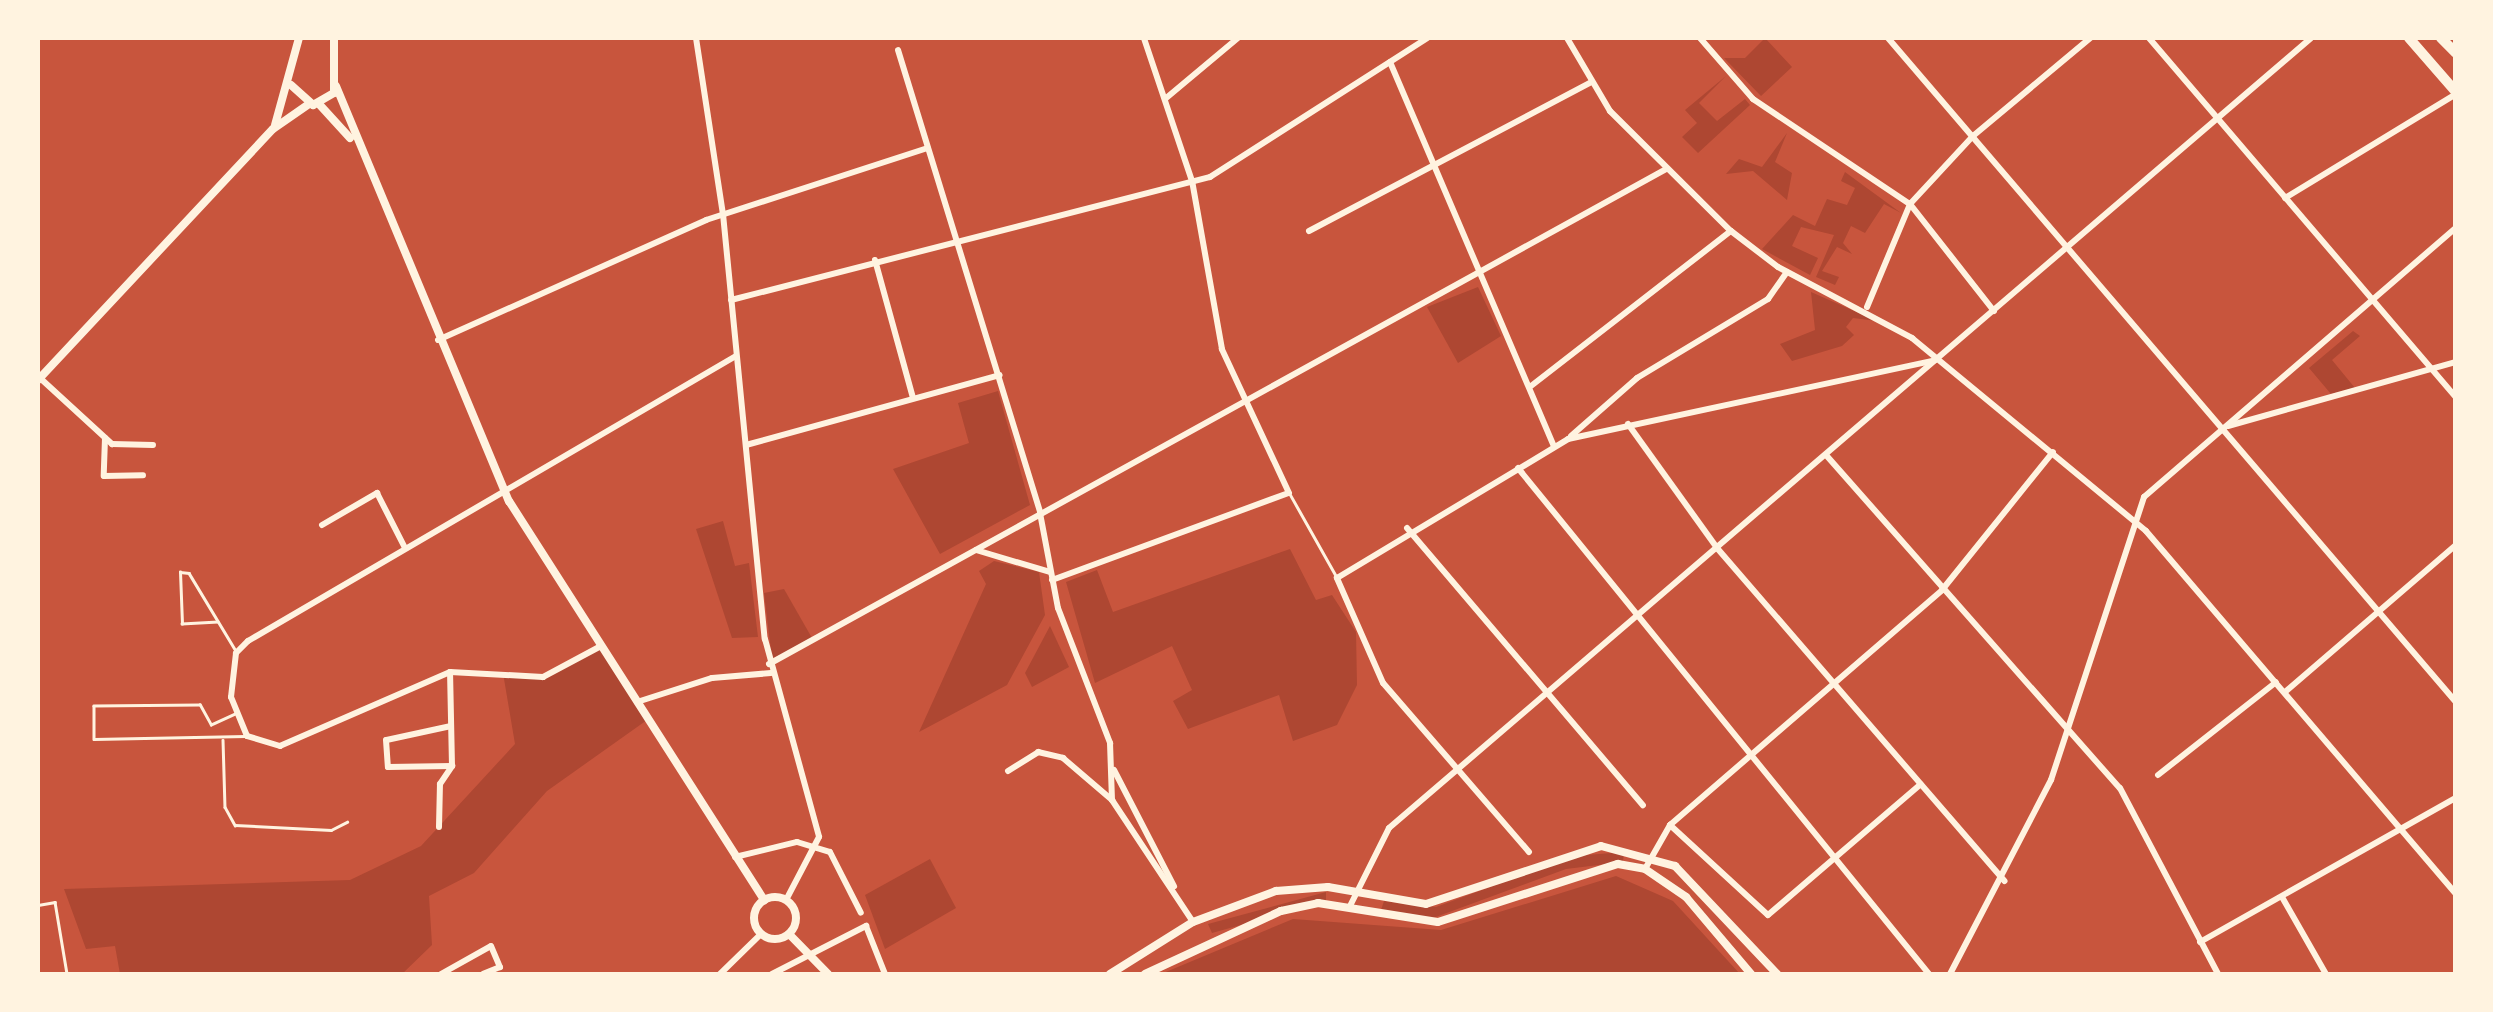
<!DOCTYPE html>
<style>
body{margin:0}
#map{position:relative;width:2493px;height:1012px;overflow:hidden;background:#c8553d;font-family:Jost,sans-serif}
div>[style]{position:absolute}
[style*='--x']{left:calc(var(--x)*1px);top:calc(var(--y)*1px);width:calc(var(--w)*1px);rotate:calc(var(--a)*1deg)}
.green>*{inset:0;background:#ae4732}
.service>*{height:2.5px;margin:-1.25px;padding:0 1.25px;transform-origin:1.25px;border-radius:1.25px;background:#fff3e0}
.minor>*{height:6px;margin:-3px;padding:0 3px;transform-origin:3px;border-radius:3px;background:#fff3e0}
.tertiary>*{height:8px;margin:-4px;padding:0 4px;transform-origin:4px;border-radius:4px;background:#fff3e0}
.tertiary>.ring{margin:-4px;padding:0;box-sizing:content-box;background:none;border:8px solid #fff3e0;border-radius:50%}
.primary>*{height:10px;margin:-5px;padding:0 5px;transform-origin:5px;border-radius:5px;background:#fff3e0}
span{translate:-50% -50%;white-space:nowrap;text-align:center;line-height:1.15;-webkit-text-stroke:10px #fff3e0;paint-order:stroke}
.frame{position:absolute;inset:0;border:40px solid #fff3e0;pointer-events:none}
</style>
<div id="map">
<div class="green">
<i style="clip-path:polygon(1765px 38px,1792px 67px,1761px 96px,1724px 58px,1745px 58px)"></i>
<i style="clip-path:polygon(1726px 76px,1699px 103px,1717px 121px,1745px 99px,1750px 105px,1698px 153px,1682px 137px,1697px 123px,1685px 110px)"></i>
<i style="clip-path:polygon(1787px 133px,1775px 162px,1792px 173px,1787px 200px,1753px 171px,1726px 174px,1739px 159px,1762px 167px)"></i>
<i style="clip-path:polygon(1845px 172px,1901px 213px,1884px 204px,1865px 233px,1851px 226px,1843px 243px,1852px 254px,1837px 247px,1822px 271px,1839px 277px,1835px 285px,1816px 277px,1834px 235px,1801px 227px,1792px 246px,1818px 258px,1810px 275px,1762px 249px,1793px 215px,1815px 226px,1827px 199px,1847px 205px,1855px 188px,1841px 181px)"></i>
<i style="clip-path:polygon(1478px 287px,1501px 336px,1458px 363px,1427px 307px)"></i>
<i style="clip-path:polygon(1811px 292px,1877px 321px,1853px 318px,1846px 327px,1854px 335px,1842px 346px,1792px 361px,1780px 344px,1815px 330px)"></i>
<i style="clip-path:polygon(2353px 331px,2360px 336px,2332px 360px,2355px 388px,2331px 394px,2309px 368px)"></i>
<i style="clip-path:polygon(998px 391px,1030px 505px,940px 554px,893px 469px,969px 443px,958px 403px)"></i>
<i style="clip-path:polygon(723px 521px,735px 566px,749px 563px,758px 637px,732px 638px,696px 529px)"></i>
<i style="clip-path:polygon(1290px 549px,1316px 600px,1332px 595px,1356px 632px,1357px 685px,1337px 725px,1293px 741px,1279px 695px,1188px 729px,1173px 701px,1192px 690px,1172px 646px,1095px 683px,1066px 582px,1097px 570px,1113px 612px)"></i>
<i style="clip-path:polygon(994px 561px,1039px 572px,1045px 615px,1007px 685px,919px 732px,986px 584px,979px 571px)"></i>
<i style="clip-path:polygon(784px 589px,812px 638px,772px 659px,764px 593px)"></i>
<i style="clip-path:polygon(1050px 626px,1069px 667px,1032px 687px,1025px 673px)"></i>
<i style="clip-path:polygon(601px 646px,647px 720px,547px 791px,474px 873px,429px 896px,432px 945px,402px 974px,120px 974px,115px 946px,86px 949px,64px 889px,350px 880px,421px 846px,515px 744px,503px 673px,543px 677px)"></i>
<i style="clip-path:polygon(1624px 852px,1623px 862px,1566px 869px,1433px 918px,1381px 910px,1384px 901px,1436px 907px,1574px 856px)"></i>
<i style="clip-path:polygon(930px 859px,956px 908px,885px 949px,865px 895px)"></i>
<i style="clip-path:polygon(1616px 876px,1673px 901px,1740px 974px,1161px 974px,1293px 919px,1441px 930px)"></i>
<i style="clip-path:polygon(1326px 892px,1326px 901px,1212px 933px,1208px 924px)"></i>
</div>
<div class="service">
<i style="--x:1290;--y:494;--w:92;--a:60.6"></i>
<i style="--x:218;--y:622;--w:36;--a:177"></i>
<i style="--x:182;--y:624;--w:52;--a:-92.2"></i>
<i style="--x:180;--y:572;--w:9;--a:6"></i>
<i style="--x:189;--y:573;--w:91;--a:58.9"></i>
<i style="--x:235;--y:714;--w:26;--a:155"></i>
<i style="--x:211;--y:725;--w:23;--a:-119"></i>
<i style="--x:200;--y:705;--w:106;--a:179.5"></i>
<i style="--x:94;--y:706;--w:33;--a:90"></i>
<i style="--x:94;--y:739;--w:151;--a:-1.1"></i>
<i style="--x:223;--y:740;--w:67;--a:88.3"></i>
<i style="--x:225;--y:807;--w:21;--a:61"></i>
<i style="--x:235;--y:825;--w:96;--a:3"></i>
<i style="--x:331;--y:830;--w:18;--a:-27"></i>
<i style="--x:38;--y:905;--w:17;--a:-10"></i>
<i style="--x:55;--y:902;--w:73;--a:80.5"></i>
</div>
<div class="minor">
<i style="--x:696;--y:38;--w:178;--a:81.3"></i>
<i style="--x:723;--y:214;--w:427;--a:84.4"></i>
<i style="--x:765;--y:639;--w:205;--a:74.7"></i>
<i style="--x:819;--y:837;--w:71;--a:117.6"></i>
<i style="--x:1567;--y:38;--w:85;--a:59.5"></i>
<i style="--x:1610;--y:111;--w:170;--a:44.8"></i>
<i style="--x:1731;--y:231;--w:59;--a:37.5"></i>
<i style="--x:1778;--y:267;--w:152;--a:27.9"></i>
<i style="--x:1912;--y:338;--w:303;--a:39.5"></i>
<i style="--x:2146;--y:531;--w:477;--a:49.5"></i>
<i style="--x:1700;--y:38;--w:81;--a:49"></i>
<i style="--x:1753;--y:99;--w:189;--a:33.8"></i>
<i style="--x:1910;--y:204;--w:136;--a:51.9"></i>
<i style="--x:1888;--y:38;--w:874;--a:49.46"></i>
<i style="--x:2149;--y:38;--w:472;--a:49.5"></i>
<i style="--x:898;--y:50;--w:484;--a:72.9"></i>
<i style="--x:1040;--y:513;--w:97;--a:79.3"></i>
<i style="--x:1058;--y:608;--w:145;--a:68.9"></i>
<i style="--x:1110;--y:743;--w:57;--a:88"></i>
<i style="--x:1390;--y:62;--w:416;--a:66.9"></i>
<i style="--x:1165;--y:99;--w:95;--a:-39.9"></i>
<i style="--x:2285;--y:198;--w:200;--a:-31.3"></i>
<i style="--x:1309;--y:231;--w:318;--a:-27.8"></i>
<i style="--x:875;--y:260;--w:143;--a:74.6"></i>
<i style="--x:731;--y:300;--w:495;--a:-14.4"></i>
<i style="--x:1210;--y:177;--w:258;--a:-32.6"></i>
<i style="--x:1867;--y:307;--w:112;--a:-67.3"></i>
<i style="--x:1910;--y:204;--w:93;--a:-47.2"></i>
<i style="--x:1973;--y:136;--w:153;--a:-39.9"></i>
<i style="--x:438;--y:340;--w:294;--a:-24.1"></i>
<i style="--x:706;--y:220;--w:233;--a:-18"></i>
<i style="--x:40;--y:378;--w:98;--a:42.5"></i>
<i style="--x:112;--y:444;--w:41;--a:1.4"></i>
<i style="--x:1531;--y:386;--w:253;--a:-37.8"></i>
<i style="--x:1628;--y:424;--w:153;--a:54.3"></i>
<i style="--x:1717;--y:548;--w:440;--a:49.2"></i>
<i style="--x:2228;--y:426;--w:237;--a:-15.7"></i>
<i style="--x:1571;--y:436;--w:88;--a:-41.3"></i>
<i style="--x:1637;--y:378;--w:153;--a:-31.1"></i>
<i style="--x:1768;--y:299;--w:33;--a:-55"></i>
<i style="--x:105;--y:438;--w:38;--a:92"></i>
<i style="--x:104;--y:476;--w:39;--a:-1"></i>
<i style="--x:746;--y:445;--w:263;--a:-15.4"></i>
<i style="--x:1826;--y:455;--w:444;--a:48.6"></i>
<i style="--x:2120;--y:788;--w:210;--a:62.2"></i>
<i style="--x:1518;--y:468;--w:652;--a:50.91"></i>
<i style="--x:322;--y:525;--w:64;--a:-30.2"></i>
<i style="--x:377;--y:493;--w:62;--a:63"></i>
<i style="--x:1407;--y:528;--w:364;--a:49.6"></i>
<i style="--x:976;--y:550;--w:77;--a:16.6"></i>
<i style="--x:1052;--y:580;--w:252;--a:-20.2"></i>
<i style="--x:1289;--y:493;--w:159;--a:-115"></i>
<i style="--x:1222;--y:349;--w:171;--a:-100.1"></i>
<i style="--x:1192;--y:181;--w:151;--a:-108.6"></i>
<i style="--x:601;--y:646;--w:66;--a:151.9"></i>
<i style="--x:543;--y:677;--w:93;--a:-176.9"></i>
<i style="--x:450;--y:672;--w:185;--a:156.5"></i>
<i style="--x:280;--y:746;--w:34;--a:-163"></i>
<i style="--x:247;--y:736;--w:42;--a:-112.3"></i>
<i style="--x:231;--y:697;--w:44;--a:-83.5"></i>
<i style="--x:236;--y:653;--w:17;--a:-45"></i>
<i style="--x:248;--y:641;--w:565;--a:-30.29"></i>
<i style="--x:769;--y:664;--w:1025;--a:-28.89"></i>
<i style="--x:2285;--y:692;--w:225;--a:-40.7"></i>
<i style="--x:637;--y:702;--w:79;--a:-17.7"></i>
<i style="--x:712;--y:678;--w:59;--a:-4.8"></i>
<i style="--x:451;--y:726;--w:66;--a:167.8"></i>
<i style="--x:386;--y:740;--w:27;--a:86"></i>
<i style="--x:388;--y:767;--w:64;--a:-0.9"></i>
<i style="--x:1114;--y:770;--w:131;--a:62.7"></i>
<i style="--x:1008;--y:771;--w:36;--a:-32"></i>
<i style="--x:1038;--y:752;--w:26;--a:13"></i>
<i style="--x:1063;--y:758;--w:65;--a:40.6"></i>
<i style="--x:1112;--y:800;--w:146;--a:56.4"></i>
<i style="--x:2158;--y:775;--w:150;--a:-38.2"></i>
<i style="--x:1670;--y:825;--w:133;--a:42.6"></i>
<i style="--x:1768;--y:915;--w:201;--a:-40.6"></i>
<i style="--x:439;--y:827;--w:43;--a:-88.7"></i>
<i style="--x:440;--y:784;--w:22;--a:-56"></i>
<i style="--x:452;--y:766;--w:94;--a:-91.2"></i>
<i style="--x:1529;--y:852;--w:223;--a:-130.8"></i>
<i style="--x:1383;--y:683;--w:115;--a:-113.7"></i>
<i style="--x:1337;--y:578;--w:270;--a:-31"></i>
<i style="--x:1568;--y:439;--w:375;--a:-12.1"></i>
<i style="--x:735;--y:857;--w:64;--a:-13.6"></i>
<i style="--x:797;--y:842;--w:34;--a:17"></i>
<i style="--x:830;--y:852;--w:68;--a:63.1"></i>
<i style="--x:1645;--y:869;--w:51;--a:-60.4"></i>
<i style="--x:1670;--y:825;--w:359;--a:-40.8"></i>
<i style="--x:1942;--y:590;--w:177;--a:-51.2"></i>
<i style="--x:2282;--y:897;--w:89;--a:60.3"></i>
<i style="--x:1350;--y:906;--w:87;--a:-63.4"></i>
<i style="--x:1389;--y:828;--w:1214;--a:-40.59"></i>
<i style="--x:2200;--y:942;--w:294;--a:-29.4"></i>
<i style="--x:441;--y:974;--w:57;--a:-29.2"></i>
<i style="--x:491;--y:946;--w:23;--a:67"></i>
<i style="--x:500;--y:967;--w:18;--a:158"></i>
<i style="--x:720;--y:974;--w:57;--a:-44.3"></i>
<i style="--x:772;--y:974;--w:106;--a:-27.1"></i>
<i style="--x:866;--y:926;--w:52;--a:68.4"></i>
<i style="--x:1950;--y:974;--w:219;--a:-62.5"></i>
<i style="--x:2051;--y:780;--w:298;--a:-71.8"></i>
<i style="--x:2144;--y:497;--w:412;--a:-40.8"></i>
</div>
<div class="tertiary">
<i style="--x:291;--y:85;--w:30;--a:42"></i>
<i style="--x:313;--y:105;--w:24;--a:-30"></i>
<i style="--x:334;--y:93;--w:55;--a:-90"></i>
<i style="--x:336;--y:86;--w:450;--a:67.4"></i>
<i style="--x:509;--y:501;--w:474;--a:57.4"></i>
<i style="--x:319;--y:104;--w:46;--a:47.6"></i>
<i style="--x:275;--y:125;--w:90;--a:-74.6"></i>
<i style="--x:38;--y:380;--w:344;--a:-46.9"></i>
<i style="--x:273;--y:129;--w:44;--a:-34.8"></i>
<i class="ring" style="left:754px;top:897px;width:34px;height:34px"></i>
<i style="--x:789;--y:934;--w:56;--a:45.7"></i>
<i style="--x:1110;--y:974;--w:98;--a:-32.1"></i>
<i style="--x:1193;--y:922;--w:89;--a:-20.5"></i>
<i style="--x:1276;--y:891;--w:52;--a:-4.4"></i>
<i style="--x:1328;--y:887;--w:99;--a:9.8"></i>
<i style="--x:1426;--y:904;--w:184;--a:-18.3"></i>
<i style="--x:1601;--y:846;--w:77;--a:15.1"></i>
<i style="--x:1675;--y:866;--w:149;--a:46.6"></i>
<i style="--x:1145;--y:974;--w:150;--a:-24.9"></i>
<i style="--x:1281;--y:911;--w:38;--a:-12"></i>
<i style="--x:1318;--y:903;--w:121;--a:9"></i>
<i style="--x:1438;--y:922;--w:189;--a:-17.9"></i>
<i style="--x:1618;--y:864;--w:27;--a:10"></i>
<i style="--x:1645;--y:869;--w:50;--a:34.3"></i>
<i style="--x:1686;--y:897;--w:101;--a:49.8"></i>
</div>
<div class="primary">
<i style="--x:2409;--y:38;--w:72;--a:49"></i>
<i style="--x:2441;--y:38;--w:21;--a:45"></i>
</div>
<div class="frame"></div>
</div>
